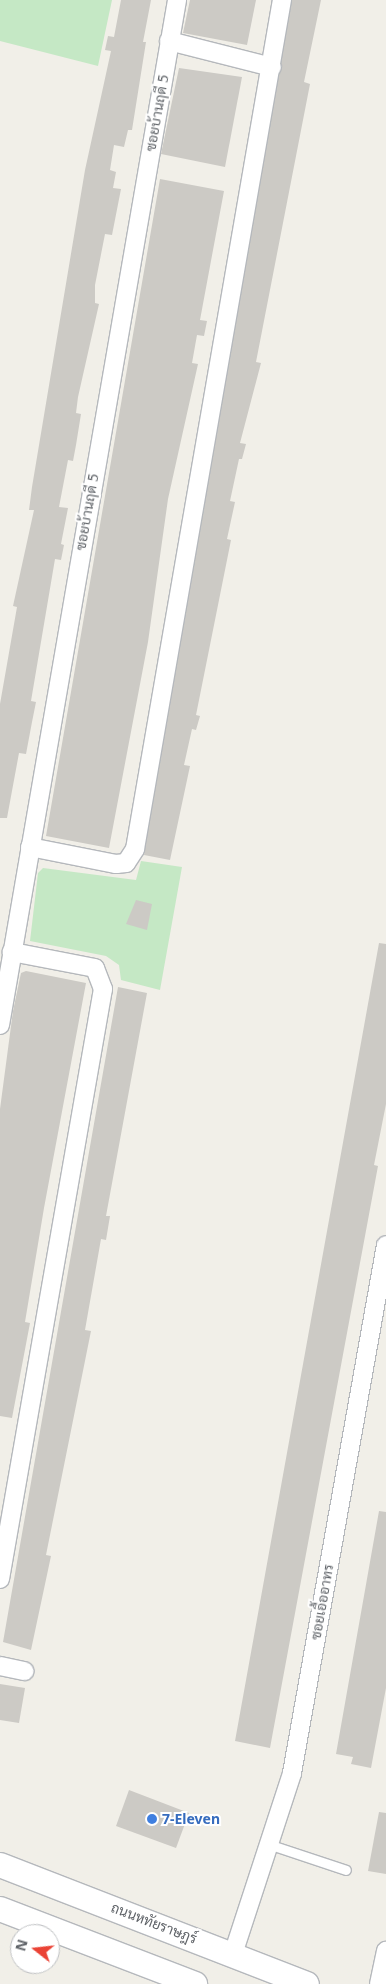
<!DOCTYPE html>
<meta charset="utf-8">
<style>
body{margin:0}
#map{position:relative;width:386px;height:1984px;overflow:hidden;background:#f1efe8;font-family:"Noto Sans",Sarabun,sans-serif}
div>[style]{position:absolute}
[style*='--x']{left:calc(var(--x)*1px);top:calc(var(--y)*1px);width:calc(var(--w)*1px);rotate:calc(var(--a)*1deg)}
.green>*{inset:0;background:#c5e8c5}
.building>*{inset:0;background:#cccac5}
.roads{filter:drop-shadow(1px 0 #b5b8bc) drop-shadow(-1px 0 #b5b8bc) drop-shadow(0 1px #b5b8bc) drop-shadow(0 -1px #b5b8bc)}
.service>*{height:9px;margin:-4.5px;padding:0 4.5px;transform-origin:4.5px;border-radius:4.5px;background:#fff}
.minor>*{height:18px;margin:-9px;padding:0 9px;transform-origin:9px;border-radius:9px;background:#fff}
.secondary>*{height:24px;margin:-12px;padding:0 12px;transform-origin:12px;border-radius:12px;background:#fff}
.dots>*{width:14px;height:14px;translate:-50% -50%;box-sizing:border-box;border:2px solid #fff;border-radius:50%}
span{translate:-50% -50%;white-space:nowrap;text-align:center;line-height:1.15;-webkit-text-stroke:4px #fff;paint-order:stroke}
.street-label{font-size:14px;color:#5f6368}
.shop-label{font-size:14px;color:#366cbe;font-weight:700}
.left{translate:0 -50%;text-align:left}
.north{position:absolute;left:10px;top:1924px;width:50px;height:50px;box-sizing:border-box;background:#fff;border:1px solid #bfc1c3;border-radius:50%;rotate:286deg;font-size:14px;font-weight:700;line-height:20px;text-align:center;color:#5f6368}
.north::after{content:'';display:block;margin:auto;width:18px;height:22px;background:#ea4335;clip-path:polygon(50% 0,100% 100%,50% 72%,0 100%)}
</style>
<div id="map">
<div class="green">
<i style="clip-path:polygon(0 0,112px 0,98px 66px,0 41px)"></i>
<i style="clip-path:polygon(141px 861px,182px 867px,160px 990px,121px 980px,119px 965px,106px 956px,30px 941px,38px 873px,43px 868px,136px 880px)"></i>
</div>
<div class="building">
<i style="clip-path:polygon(121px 0,151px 0,143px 42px,146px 42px,132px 130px,128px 130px,124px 147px,114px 145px,110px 170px,116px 172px,113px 188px,121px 189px,112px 235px,105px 234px,95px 285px,95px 303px,99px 304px,78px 397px,76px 413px,81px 414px,76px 445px,73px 461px,68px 460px,59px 507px,68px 508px,61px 544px,64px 545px,61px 560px,55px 559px,31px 701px,36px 702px,32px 722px,26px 754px,19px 753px,7px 818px,0 818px,0 704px,17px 607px,13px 606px,34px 510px,29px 510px,32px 487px,85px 170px,111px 51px,105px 50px,108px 36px,114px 37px)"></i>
<i style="clip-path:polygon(190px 0,256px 0,247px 45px,183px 33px)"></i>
<i style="clip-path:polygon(292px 0,321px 0,304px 82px,310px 84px,256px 362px,261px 363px,240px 443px,246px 444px,242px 459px,239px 459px,230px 501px,235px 502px,227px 539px,231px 540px,196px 715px,200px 716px,196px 730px,192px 729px,184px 765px,190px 766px,170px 860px,144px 855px)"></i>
<i style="clip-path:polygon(179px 68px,242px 77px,225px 167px,161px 154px)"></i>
<i style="clip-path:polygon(160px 179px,224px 191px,200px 320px,207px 321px,204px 336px,197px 335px,192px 363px,198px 364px,168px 499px,148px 642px,109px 848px,46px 836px)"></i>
<i style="clip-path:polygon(136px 900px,152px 904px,147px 930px,126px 924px)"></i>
<i style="clip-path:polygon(379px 943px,386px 944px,386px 1104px,374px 1165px,378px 1166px,270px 1748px,235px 1741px)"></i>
<i style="clip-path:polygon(26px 971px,86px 983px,44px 1208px,25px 1322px,30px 1323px,12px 1418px,0 1416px,0 1109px,13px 1011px,21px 973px)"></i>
<i style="clip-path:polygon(118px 987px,147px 993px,106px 1216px,110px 1216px,106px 1240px,101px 1239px,85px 1330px,91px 1331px,46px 1555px,51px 1556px,31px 1650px,3px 1642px)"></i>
<i style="clip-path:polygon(379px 1511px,386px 1512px,386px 1688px,371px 1768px,351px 1764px,353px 1757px,336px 1754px)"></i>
<i style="clip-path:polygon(0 1684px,25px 1688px,19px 1723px,0 1720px)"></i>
<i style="clip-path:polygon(129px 1790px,189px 1813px,176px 1848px,116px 1826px)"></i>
<i style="clip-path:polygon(379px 1812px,386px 1813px,386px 1874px,368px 1871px)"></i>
</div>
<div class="roads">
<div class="service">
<i style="--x:268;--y:1844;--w:82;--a:18.4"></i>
</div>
<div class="minor">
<i style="--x:169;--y:41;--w:106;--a:14.2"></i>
<i style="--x:30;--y:847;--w:88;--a:11.2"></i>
<i style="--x:116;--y:864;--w:10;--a:-6"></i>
<i style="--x:126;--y:863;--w:17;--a:-57"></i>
<i style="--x:135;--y:849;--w:862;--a:-80.18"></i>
<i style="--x:0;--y:1025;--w:1040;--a:-80.2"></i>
<i style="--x:0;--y:1579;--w:599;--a:-80.1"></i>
<i style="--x:103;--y:989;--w:22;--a:-111"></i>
<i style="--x:95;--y:968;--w:85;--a:-169.1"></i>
<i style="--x:0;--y:1666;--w:25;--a:12"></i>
<i style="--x:233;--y:1954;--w:190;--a:-71.9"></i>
<i style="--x:292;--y:1773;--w:536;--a:-79.91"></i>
<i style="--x:379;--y:1984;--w:34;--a:-78"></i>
</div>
<div class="secondary">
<i style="--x:0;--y:1865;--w:329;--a:21.2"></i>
<i style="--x:0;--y:1909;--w:209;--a:21"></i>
</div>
</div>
<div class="dots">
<i style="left:152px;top:1819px;background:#3f7fe0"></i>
</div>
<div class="street-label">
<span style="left:157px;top:113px;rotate:-80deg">ซอยบ้านฤดี 5</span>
<span style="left:87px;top:512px;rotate:-80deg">ซอยบ้านฤดี 5</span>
<span style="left:322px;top:1602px;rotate:-80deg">ซอยเอื้ออาทร</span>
<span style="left:154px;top:1923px;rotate:21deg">ถนนหทัยราษฎร์</span>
</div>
<div class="shop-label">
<span class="left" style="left:162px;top:1819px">7-Eleven</span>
</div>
<div class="north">N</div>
</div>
